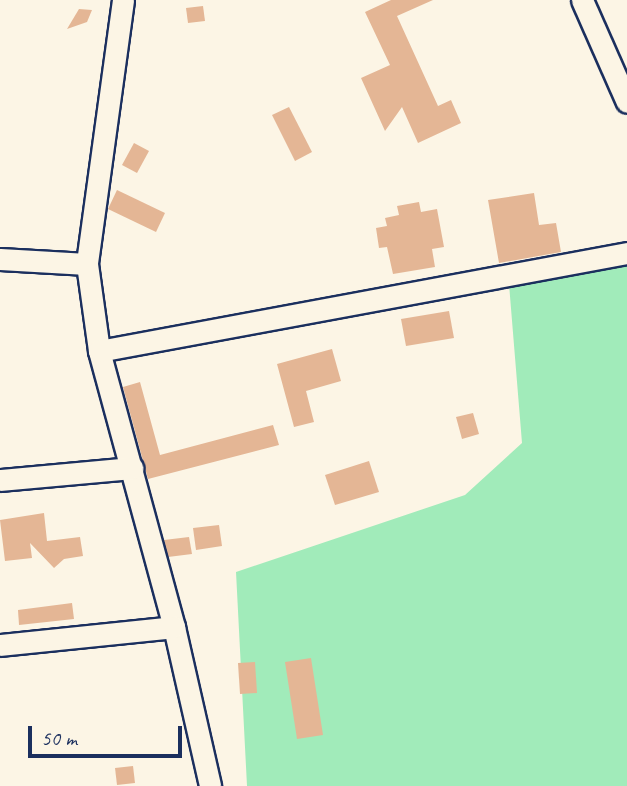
<!DOCTYPE html>
<style>
body{margin:0}
#map{position:relative;width:627px;height:786px;overflow:hidden;background:#fcf5e5;font-family:Caveat,sans-serif}
div>[style]{position:absolute}
[style*='--x']{left:calc(var(--x)*1px);top:calc(var(--y)*1px);width:calc(var(--w)*1px);rotate:calc(var(--a)*1deg)}
.green>*{inset:0;background:#a1ebba}
.building>*{inset:0;background:#e4b695}
.roads{filter:drop-shadow(2px 0 #1b2f5e) drop-shadow(-2px 0 #1b2f5e) drop-shadow(0 2px #1b2f5e) drop-shadow(0 -2px #1b2f5e)}
.minor>*{height:21px;margin:-10.5px;padding:0 10.5px;transform-origin:10.5px;border-radius:10.5px;background:#fcf5e5}
span{translate:-50% -50%;white-space:nowrap;text-align:center;line-height:1.15;-webkit-text-stroke:7px #fcf5e5;paint-order:stroke}
.scale{position:absolute;left:28px;top:726px;width:154px;height:32px;box-sizing:border-box;border:4px solid #1b2f5e;border-top:0;padding-left:9px;font-size:21px;line-height:24px;white-space:nowrap;color:#1b2f5e;-webkit-text-stroke:5px #fcf5e5;paint-order:stroke}
</style>
<div id="map">
<div class="green">
<i style="clip-path:polygon(627px 262px,627px 786px,247px 786px,236px 572px,465px 495px,522px 443px,509px 284px)"></i>
</div>
<div class="building">
<i style="clip-path:polygon(391px 0,433px 0,397px 16px,438px 106px,451px 100px,461px 123px,418px 143px,402px 107px,385px 131px,361px 78px,390px 65px,365px 12px)"></i>
<i style="clip-path:polygon(203px 6px,205px 21px,188px 23px,186px 8px)"></i>
<i style="clip-path:polygon(79px 9px,92px 10px,87px 22px,67px 29px)"></i>
<i style="clip-path:polygon(289px 107px,312px 152px,295px 161px,272px 115px)"></i>
<i style="clip-path:polygon(134px 143px,149px 151px,137px 173px,122px 165px)"></i>
<i style="clip-path:polygon(117px 190px,165px 213px,156px 232px,108px 209px)"></i>
<i style="clip-path:polygon(534px 193px,539px 225px,556px 223px,561px 252px,499px 263px,488px 200px)"></i>
<i style="clip-path:polygon(419px 202px,421px 212px,437px 209px,444px 247px,432px 249px,435px 267px,393px 274px,387px 247px,379px 248px,376px 228px,387px 226px,385px 218px,399px 215px,397px 206px)"></i>
<i style="clip-path:polygon(449px 311px,454px 338px,406px 346px,401px 319px)"></i>
<i style="clip-path:polygon(332px 349px,341px 381px,306px 391px,314px 422px,294px 427px,277px 364px)"></i>
<i style="clip-path:polygon(140px 382px,160px 455px,273px 425px,279px 445px,148px 479px,123px 387px)"></i>
<i style="clip-path:polygon(473px 413px,479px 434px,462px 439px,456px 417px)"></i>
<i style="clip-path:polygon(369px 461px,379px 492px,335px 505px,325px 475px)"></i>
<i style="clip-path:polygon(44px 513px,47px 541px,80px 537px,83px 556px,64px 559px,54px 568px,30px 543px,32px 558px,5px 561px,0 520px)"></i>
<i style="clip-path:polygon(219px 525px,222px 546px,196px 550px,193px 528px)"></i>
<i style="clip-path:polygon(189px 537px,192px 554px,168px 557px,164px 540px)"></i>
<i style="clip-path:polygon(72px 603px,74px 619px,19px 625px,18px 610px)"></i>
<i style="clip-path:polygon(311px 658px,323px 735px,297px 739px,285px 662px)"></i>
<i style="clip-path:polygon(255px 662px,257px 693px,240px 694px,238px 663px)"></i>
<i style="clip-path:polygon(133px 766px,135px 783px,117px 785px,115px 768px)"></i>
</div>
<div class="roads">
<div class="minor">
<i style="--x:123;--y:0;--w:266;--a:97.8"></i>
<i style="--x:87;--y:264;--w:88;--a:82.1"></i>
<i style="--x:99;--y:351;--w:286;--a:74.8"></i>
<i style="--x:174;--y:627;--w:163;--a:77.2"></i>
<i style="--x:582;--y:0;--w:111;--a:66.2"></i>
<i style="--x:0;--y:259;--w:87;--a:3.3"></i>
<i style="--x:99;--y:351;--w:537;--a:-10.51"></i>
<i style="--x:0;--y:480;--w:133;--a:-5.2"></i>
<i style="--x:0;--y:645;--w:175;--a:-5.9"></i>
</div>
</div>
<div class="scale">50 m</div>
</div>
